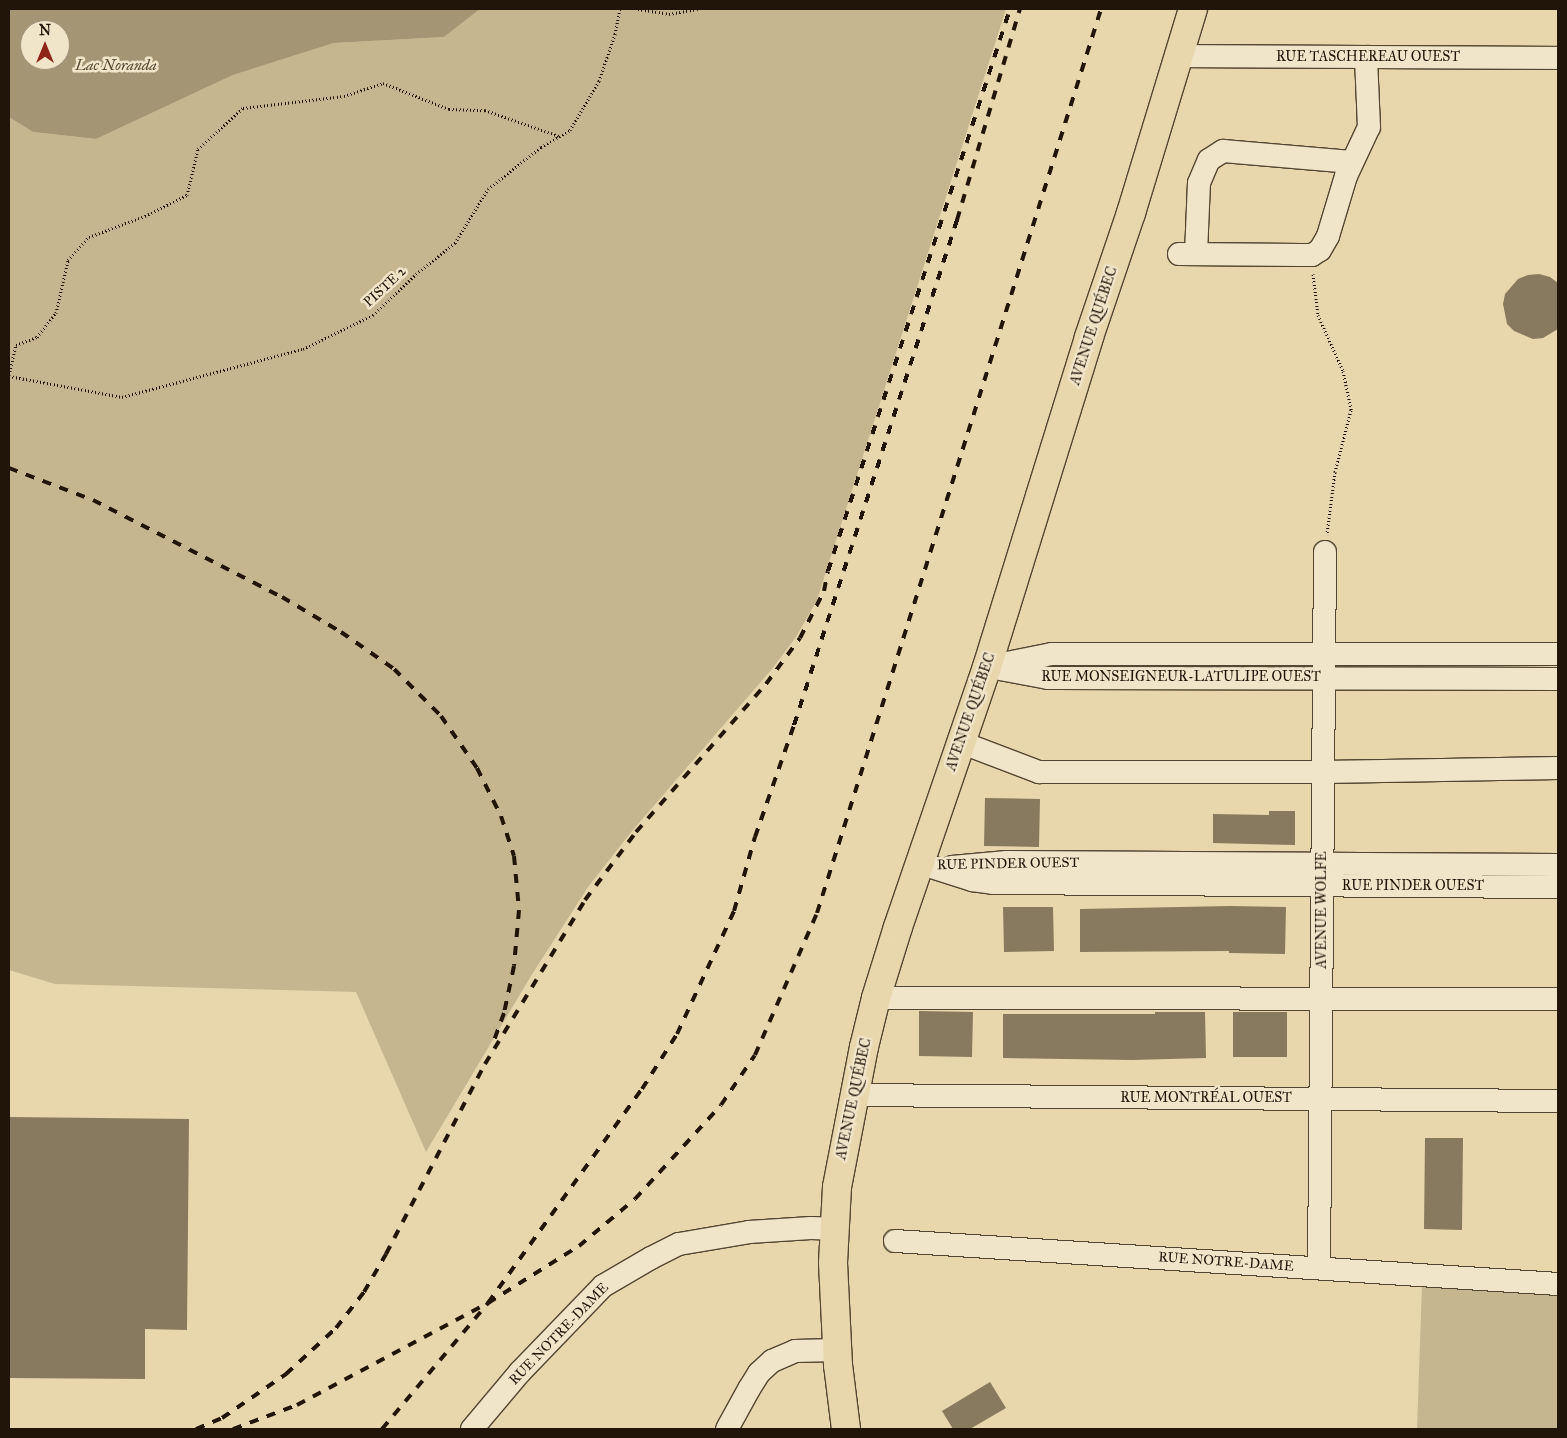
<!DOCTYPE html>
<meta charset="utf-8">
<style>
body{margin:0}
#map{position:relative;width:1567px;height:1438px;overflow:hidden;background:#e8d7ac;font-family:"IM FELL Great Primer",serif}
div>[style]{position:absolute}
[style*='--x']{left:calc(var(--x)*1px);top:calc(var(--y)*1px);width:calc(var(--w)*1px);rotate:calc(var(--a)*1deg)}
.green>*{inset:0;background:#c6b690}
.water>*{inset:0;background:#a49575}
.building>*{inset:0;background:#887a5e}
.path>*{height:3px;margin-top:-1.5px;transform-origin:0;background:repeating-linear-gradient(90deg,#211509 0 1px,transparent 0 3.5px)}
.roads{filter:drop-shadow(1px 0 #534632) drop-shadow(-1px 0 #534632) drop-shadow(0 1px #534632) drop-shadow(0 -1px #534632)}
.minor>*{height:22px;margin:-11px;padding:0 11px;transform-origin:11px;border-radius:11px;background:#f0e5c9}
.major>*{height:28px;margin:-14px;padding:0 14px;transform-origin:14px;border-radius:14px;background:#e8d7ac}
.rail>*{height:4px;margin-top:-2px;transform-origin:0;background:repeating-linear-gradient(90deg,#211509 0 9px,transparent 0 18px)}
span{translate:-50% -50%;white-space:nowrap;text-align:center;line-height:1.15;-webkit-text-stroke:5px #f0e5c9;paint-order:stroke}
.street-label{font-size:14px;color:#211509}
.water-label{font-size:15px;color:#554834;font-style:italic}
.frame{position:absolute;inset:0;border:10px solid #211509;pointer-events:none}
.north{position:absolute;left:20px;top:20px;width:50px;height:50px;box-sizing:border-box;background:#f0e5c9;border:1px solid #9d927c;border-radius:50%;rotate:0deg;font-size:14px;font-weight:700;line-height:20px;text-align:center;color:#211509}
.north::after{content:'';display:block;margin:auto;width:18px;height:22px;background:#8f2418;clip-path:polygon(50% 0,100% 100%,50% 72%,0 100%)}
</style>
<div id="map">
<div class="green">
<i style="clip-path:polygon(480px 9px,1006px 9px,817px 600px,796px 637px,772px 669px,632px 831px,588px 887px,531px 976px,426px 1152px,356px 992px,55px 984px,9px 970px,9px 117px,33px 132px,96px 139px,233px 75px,334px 43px,444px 37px)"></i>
<i style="clip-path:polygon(1422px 1286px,1558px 1294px,1558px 1429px,1417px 1429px)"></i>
</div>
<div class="water">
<i style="clip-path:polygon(evenodd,9px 9px,480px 9px,444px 37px,334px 43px,233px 75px,96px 139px,33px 132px,9px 117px,9px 9px,30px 30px,60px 30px,60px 60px,30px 60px,30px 30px)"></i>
</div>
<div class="building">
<i style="clip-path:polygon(1539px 274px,1550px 277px,1558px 283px,1558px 329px,1543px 338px,1533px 339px,1514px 331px,1507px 324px,1503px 304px,1505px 294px,1518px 279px,1528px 275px)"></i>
<i style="clip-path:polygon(985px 798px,1040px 799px,1039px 847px,984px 846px)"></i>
<i style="clip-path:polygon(1269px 811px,1295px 811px,1295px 845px,1213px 843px,1213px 814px,1269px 815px)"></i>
<i style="clip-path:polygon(1230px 906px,1286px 907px,1285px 954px,1229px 953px,1229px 951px,1080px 952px,1080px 909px)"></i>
<i style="clip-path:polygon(1003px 907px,1053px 907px,1054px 951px,1004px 952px)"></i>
<i style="clip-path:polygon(919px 1011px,973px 1012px,972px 1057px,919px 1056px)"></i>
<i style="clip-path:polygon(1155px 1012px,1205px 1012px,1206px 1058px,1132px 1060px,1003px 1058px,1003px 1014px,1155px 1014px)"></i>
<i style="clip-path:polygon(1233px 1012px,1287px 1012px,1287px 1057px,1233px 1057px)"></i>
<i style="clip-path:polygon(9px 1117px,189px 1119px,187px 1330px,145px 1329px,145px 1379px,9px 1378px)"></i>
<i style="clip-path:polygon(1425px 1138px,1463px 1138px,1462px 1230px,1424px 1229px)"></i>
<i style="clip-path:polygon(990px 1382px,1006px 1408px,970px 1429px,953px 1429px,942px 1411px)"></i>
</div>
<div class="path">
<i style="--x:638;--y:9;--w:31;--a:9"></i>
<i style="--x:669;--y:14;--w:29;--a:-10"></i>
<i style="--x:1313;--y:274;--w:41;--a:83"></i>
<i style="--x:1318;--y:315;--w:61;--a:65.9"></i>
<i style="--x:1343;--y:371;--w:40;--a:78"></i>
<i style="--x:1351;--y:410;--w:64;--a:104.5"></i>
<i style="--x:1335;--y:472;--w:63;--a:97.4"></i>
<i style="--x:9;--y:375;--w:31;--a:-77"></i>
<i style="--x:16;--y:345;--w:22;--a:-21"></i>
<i style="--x:37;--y:337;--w:31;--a:-52"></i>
<i style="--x:56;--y:313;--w:54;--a:-77.2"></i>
<i style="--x:68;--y:260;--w:31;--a:-48"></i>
<i style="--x:89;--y:237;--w:60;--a:-20.6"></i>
<i style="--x:145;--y:216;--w:47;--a:-26.6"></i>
<i style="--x:187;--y:195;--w:47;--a:-76.6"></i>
<i style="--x:198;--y:149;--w:61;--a:-42.3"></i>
<i style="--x:243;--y:108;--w:102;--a:-6.8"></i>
<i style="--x:344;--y:96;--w:41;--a:-18.4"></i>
<i style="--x:383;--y:83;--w:71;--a:21.5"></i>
<i style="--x:449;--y:109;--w:36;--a:2"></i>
<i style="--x:485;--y:110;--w:78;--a:19.4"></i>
<i style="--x:9;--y:376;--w:115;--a:10.5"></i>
<i style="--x:122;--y:397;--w:187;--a:-14.9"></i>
<i style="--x:303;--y:349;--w:78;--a:-25.9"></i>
<i style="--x:373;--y:315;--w:59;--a:-43.6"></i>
<i style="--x:416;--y:274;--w:50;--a:-38.5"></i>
<i style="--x:455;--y:243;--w:63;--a:-58.6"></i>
<i style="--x:488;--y:189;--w:68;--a:-38.4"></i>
<i style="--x:541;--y:147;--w:34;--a:-30"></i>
<i style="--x:570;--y:130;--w:57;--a:-59.4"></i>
<i style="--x:599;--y:81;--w:50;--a:-71.2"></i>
<i style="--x:615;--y:34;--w:25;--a:-79"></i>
</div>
<div class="roads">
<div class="minor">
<i style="--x:1178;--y:56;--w:380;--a:0.3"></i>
<i style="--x:1179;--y:254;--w:123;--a:0.5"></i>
<i style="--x:1302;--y:255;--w:10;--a:0"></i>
<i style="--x:1312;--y:255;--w:9;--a:-32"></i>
<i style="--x:1320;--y:250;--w:16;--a:-60"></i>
<i style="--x:1328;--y:236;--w:63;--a:-73.3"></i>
<i style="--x:1346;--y:176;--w:54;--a:-64.9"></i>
<i style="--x:1369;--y:127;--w:70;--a:-92.5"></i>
<i style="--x:1196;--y:254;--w:71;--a:-87.6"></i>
<i style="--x:1199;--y:183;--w:25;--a:-67"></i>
<i style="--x:1209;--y:160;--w:17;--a:-33"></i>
<i style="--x:1223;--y:151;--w:129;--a:4.9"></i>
<i style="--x:987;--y:667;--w:66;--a:-11.3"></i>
<i style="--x:1052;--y:654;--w:506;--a:0"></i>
<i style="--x:1000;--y:669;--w:49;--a:10.6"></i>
<i style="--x:1048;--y:678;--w:510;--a:0.11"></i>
<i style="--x:960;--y:742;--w:85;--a:20.8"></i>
<i style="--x:1039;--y:772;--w:284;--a:0"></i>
<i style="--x:1323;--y:772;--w:235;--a:-1"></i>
<i style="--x:919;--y:863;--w:56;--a:17.8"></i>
<i style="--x:972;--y:880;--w:21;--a:8"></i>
<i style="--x:993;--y:883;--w:565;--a:0.41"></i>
<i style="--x:952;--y:867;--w:55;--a:-5.2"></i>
<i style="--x:1007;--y:862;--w:551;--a:0.31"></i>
<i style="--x:876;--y:998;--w:682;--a:0.08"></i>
<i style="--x:854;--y:1095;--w:704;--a:0.49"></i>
<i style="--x:895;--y:1241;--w:664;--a:3.71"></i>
<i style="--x:1319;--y:1268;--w:716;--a:-89.52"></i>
<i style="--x:472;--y:1429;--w:75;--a:-49.9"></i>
<i style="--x:520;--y:1372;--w:120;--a:-46"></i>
<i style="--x:603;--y:1286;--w:56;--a:-30.3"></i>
<i style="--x:651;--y:1258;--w:31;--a:-27"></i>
<i style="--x:679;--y:1244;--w:71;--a:-9.7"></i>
<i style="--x:749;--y:1232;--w:62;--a:-3.7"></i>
<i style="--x:811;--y:1228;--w:24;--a:2"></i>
<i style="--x:727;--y:1429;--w:46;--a:-61.2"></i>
<i style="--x:749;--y:1389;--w:19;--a:-58"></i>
<i style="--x:759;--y:1373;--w:18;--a:-43"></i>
<i style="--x:772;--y:1361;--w:25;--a:-23"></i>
<i style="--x:795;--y:1351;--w:42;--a:-1.4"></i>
</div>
<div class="major">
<i style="--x:846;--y:1429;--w:64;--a:-97.1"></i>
<i style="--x:838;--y:1365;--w:102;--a:-92.8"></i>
<i style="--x:833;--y:1263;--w:76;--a:-87"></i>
<i style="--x:837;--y:1187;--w:143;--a:-79.1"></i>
<i style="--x:864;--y:1047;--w:50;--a:-76.2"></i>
<i style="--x:876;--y:998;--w:74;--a:-72.8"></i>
<i style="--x:898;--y:927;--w:275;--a:-71.1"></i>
<i style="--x:987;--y:667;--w:345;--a:-72.8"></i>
<i style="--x:1089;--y:337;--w:131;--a:-71.3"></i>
<i style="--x:1131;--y:213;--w:213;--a:-73.1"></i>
</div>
</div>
<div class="rail">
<i style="--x:9;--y:468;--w:90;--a:20.9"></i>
<i style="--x:93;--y:500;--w:212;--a:27.2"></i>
<i style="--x:282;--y:597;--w:69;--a:30.7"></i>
<i style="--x:341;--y:632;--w:65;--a:34.9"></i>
<i style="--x:394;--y:669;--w:66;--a:45"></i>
<i style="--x:441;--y:716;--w:63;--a:55.3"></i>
<i style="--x:477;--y:768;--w:54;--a:63.4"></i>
<i style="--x:501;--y:816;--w:42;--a:72"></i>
<i style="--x:514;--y:856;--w:54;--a:84.7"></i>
<i style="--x:519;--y:910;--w:56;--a:95.1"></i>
<i style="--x:514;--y:966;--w:48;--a:102"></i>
<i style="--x:504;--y:1013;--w:29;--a:110"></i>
<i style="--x:196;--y:1429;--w:28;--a:-23"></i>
<i style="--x:222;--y:1418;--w:78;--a:-34.5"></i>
<i style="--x:286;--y:1374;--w:68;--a:-42.6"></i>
<i style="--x:336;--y:1328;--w:46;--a:-52.1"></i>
<i style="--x:364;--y:1292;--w:44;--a:-59.9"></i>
<i style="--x:386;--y:1254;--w:214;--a:-62.5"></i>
<i style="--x:485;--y:1064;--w:192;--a:-58.6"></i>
<i style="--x:585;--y:900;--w:85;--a:-53.1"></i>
<i style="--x:636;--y:832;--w:197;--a:-48.7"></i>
<i style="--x:766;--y:684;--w:57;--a:-53.5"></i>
<i style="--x:800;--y:638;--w:53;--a:-62.9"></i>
<i style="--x:824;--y:591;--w:20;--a:-79"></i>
<i style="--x:828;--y:571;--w:591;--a:-72.06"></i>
<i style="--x:233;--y:1429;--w:68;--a:-20.6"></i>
<i style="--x:297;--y:1405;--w:217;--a:-28.1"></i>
<i style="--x:488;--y:1303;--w:107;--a:-32.1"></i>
<i style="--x:579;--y:1246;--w:73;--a:-40"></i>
<i style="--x:635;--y:1199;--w:127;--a:-47.5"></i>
<i style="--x:721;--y:1105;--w:60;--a:-55.8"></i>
<i style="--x:755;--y:1055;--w:155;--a:-66.4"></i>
<i style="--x:817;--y:913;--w:948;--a:-72.56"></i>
<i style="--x:382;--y:1429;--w:165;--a:-49.9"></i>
<i style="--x:488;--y:1303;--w:264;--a:-54.3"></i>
<i style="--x:642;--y:1089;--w:65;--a:-57.5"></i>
<i style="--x:677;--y:1034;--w:136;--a:-65.1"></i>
<i style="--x:734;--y:911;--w:77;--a:-74.2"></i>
<i style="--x:755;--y:837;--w:119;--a:-70.8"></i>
<i style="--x:794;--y:725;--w:531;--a:-72.11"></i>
<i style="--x:957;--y:220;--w:220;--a:-73.4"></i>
</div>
<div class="street-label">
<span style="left:1368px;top:57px">RUE TASCHEREAU OUEST</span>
<span style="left:385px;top:287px;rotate:-43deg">PISTE 2</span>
<span style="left:1094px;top:326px;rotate:-72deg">AVENUE QUÉBEC</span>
<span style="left:1181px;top:677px">RUE MONSEIGNEUR-LATULIPE OUEST</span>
<span style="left:971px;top:712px;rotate:-71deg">AVENUE QUÉBEC</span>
<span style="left:1008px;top:864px;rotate:-1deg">RUE PINDER OUEST</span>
<span style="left:1413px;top:886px">RUE PINDER OUEST</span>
<span style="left:1322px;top:910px;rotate:-90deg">AVENUE WOLFE</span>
<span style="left:1206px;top:1098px">RUE MONTRÉAL OUEST</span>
<span style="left:854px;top:1099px;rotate:-78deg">AVENUE QUÉBEC</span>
<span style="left:1226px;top:1262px;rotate:4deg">RUE NOTRE-DAME</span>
<span style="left:559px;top:1334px;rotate:-46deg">RUE NOTRE-DAME</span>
</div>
<div class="water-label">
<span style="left:116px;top:66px">Lac Noranda</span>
</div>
<div class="frame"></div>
<div class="north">N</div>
</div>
